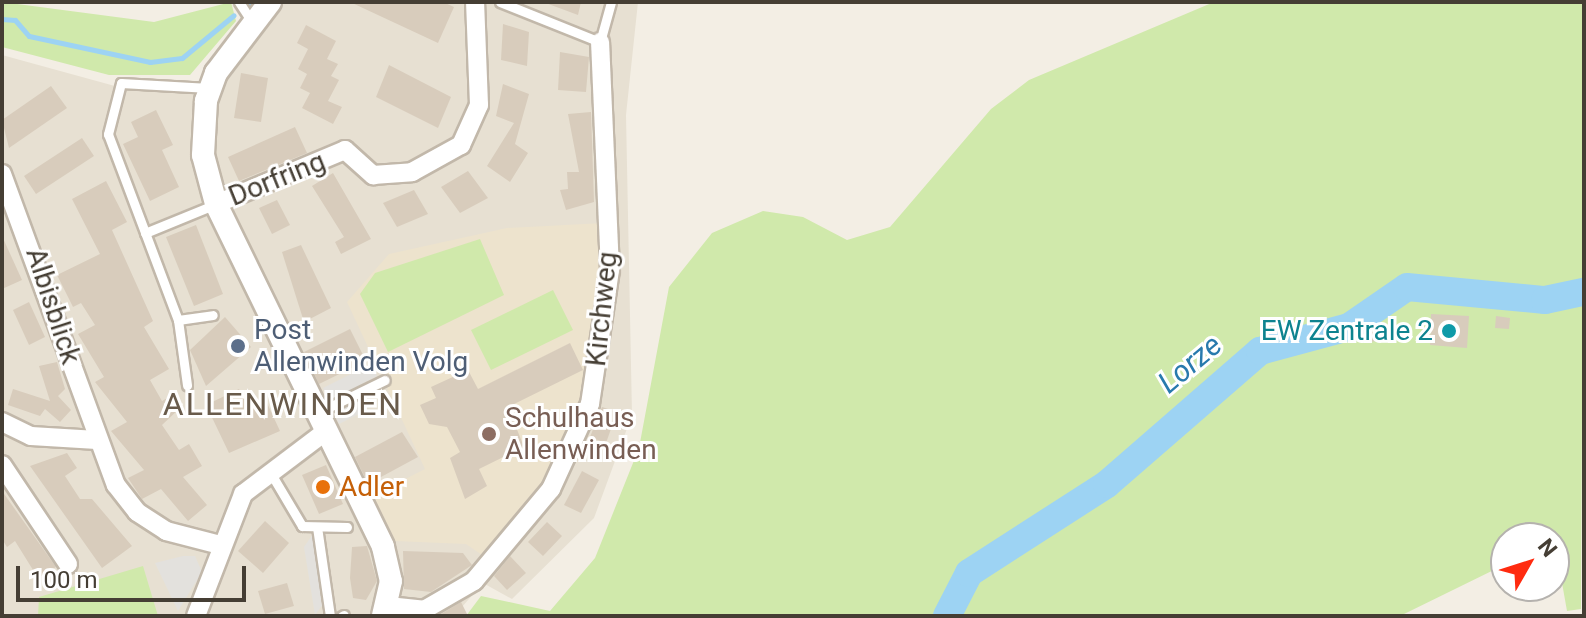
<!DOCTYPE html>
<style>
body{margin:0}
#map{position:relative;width:1586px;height:618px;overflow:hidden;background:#f3eee4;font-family:Roboto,sans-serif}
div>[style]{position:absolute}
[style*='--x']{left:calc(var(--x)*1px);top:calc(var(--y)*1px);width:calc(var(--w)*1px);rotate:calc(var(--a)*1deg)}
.residential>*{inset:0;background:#e7e0d2}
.education>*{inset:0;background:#ede3cd}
.green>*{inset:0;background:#d0e9ab}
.parking>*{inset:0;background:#e3e1dd}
.stream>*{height:5px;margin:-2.5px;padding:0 2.5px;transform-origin:2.5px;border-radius:2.5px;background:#9dd3f3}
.river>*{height:28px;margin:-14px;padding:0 14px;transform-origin:14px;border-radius:14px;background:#9dd3f3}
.building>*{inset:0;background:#d8ccbc}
.roads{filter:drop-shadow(2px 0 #c2b8aa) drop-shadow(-2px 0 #c2b8aa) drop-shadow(0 2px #c2b8aa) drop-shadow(0 -2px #c2b8aa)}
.service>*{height:9px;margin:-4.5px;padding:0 4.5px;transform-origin:4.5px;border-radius:4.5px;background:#fff}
.minor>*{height:18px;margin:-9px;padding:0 9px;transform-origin:9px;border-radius:9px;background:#fff}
.tertiary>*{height:22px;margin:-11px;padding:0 11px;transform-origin:11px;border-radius:11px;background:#fff}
.dots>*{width:22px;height:22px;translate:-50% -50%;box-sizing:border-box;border:4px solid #fff;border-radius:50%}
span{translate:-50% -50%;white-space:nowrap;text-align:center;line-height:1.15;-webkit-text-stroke:6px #fff;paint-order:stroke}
.street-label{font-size:28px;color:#453e34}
.service-label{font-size:28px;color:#4e5e75}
.left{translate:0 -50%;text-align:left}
.culture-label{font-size:28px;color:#0d838f}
.right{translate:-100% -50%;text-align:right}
.education-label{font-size:28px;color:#785e54}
.food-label{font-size:28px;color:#c56008}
.water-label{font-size:30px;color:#287aad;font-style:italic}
.quarter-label{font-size:32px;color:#695b4b;letter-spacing:2px}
.frame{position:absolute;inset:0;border:4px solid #453e34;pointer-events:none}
.north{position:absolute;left:1490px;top:522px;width:80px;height:80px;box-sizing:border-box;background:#fff;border:2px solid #b5b2ae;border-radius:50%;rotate:51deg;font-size:22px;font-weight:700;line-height:32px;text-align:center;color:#453e34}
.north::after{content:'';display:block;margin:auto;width:28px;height:36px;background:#ff2b0f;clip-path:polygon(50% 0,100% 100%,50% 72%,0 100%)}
.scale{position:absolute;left:16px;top:566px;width:230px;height:36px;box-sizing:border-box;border:4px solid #453e34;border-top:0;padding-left:10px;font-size:24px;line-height:28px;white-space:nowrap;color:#453e34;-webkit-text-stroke:6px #fff;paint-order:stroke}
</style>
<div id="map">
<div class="residential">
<i style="clip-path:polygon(270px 2px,638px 2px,626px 115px,632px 415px,594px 518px,512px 599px,483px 583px,454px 616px,2px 616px,2px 55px,133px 91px,210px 89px)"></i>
</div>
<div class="education">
<i style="clip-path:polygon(604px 223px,587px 399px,546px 487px,485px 557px,466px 544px,395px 541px,372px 496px,425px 469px,347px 302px,389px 254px,507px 228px)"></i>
</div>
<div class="green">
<i style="clip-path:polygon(2px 2px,154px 22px,231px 2px,236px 21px,190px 75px,109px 75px,2px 47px)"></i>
<i style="clip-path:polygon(1214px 2px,1584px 2px,1581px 609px,1567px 611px,1554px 538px,1506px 538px,1506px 564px,1400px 616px,466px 616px,481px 596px,550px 611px,595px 558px,639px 448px,669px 287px,712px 233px,763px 211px,803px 217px,847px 240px,890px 227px,991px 109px,1029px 80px)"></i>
<i style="clip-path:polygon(480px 239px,504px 295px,388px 352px,360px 294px,375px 273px)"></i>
<i style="clip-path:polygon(553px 290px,573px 330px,491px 370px,471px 330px)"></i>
<i style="clip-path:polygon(143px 566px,158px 616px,38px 616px,39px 597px)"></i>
</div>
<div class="parking">
<i style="clip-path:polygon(371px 364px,377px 376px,352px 389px,363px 412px,339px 424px,323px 388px)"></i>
<i style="clip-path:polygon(313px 534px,324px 603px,315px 615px,304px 547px)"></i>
<i style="clip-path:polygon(183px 556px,195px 556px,202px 572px,178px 611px,155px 563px)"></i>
</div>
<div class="stream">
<i style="--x:248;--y:5;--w:4;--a:-56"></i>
<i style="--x:2;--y:19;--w:13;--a:4"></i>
<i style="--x:15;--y:20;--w:21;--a:49"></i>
<i style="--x:29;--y:36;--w:124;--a:12.1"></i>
<i style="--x:150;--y:62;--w:32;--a:-7"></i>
<i style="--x:182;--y:58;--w:67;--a:-39.6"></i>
</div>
<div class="river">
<i style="--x:947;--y:616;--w:48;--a:-62.9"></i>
<i style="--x:969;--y:573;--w:164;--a:-32.8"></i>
<i style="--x:1107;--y:484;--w:203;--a:-41"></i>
<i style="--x:1260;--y:351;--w:92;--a:-15.1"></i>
<i style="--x:1349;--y:327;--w:70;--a:-34.6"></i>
<i style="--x:1407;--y:287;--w:139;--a:5.4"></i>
<i style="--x:1545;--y:300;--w:40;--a:-12"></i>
</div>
<div class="building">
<i style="clip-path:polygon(350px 2px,443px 2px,454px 7px,438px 43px)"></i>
<i style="clip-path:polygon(543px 2px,581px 2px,578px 15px)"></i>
<i style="clip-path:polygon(503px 24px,529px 32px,527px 66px,501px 60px)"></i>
<i style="clip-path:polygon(306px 25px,336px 41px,327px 59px,338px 64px,331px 76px,339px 80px,328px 101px,342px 107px,333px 124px,302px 108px,310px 93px,300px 88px,307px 74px,298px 69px,308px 49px,297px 43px)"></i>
<i style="clip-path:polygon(560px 52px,589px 57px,586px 92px,558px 90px)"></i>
<i style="clip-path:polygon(389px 65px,451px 97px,438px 128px,376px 97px)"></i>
<i style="clip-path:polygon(241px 73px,268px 78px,261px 122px,234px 118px)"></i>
<i style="clip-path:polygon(503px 84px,529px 94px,515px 144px,528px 153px,510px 182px,487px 166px,514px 123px,496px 116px)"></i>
<i style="clip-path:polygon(51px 86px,67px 108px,9px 148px,2px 120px)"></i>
<i style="clip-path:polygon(156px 110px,173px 145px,162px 150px,179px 187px,150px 201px,123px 144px,138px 137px,131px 122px)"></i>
<i style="clip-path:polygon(591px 112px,594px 202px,566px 210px,560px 190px,568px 189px,567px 172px,579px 172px,568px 114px)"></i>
<i style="clip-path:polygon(295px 127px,307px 153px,239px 181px,228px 157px)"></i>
<i style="clip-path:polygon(82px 138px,94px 156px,36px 194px,24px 176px)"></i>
<i style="clip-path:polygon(468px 171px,488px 198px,460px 213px,441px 187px)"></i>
<i style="clip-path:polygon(333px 173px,371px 239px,341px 254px,335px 242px,344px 237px,312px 186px)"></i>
<i style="clip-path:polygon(106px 181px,127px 222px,112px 230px,153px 321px,144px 327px,169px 369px,150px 380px,162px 401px,171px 396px,179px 409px,162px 425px,179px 450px,189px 444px,202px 466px,183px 477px,207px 505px,188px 521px,161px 489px,142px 499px,128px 478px,144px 470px,111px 431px,127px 422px,95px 382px,104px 377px,78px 334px,95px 325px,81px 303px,73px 307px,57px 275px,100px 254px,72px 199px)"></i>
<i style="clip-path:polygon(414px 190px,428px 214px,397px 227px,383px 203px)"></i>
<i style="clip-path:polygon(277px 200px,290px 225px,272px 234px,259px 208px)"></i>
<i style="clip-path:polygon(196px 225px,223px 294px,194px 306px,166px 237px)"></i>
<i style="clip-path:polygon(2px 236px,22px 280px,2px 289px)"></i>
<i style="clip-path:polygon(301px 245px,331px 308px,304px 322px,282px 252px)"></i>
<i style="clip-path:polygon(29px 302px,45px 337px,29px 345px,13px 310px)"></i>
<i style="clip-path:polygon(1431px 314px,1469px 316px,1467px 348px,1430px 345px)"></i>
<i style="clip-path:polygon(1496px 316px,1510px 318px,1509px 329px,1495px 328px)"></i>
<i style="clip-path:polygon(225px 317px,251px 347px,206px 386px,190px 350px)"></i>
<i style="clip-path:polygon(1403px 327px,1405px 338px,1369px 342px,1367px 331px)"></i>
<i style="clip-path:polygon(350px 329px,366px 361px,319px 384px,304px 352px)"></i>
<i style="clip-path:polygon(570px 343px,583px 370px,508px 407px,524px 447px,479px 469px,487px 486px,465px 499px,450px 458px,460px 452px,447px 427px,429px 424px,420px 405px,436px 398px,431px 387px,468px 370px,478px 389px)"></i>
<i style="clip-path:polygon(57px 362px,65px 389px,58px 396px,71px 410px,60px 422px,45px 409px,40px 416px,8px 405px,13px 389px,50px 401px,39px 366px)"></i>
<i style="clip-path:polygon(239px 389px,250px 411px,267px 403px,280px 431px,229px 453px,206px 405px)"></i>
<i style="clip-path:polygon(602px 407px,617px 412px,606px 443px,590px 437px)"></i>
<i style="clip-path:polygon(402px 432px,418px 457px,368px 484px,355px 457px)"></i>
<i style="clip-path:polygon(67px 453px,77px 468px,65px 476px,80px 499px,92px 499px,132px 546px,102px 568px,30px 466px)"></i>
<i style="clip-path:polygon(326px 465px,343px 504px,319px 514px,302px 475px)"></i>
<i style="clip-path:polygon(582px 471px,599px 480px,581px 513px,564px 505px)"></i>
<i style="clip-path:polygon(2px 491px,56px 567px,38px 578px,15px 541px,7px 547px,2px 539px)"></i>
<i style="clip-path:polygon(265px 521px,289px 543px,263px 573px,238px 551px)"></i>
<i style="clip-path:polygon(547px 522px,562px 536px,543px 556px,528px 542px)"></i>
<i style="clip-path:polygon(367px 546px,377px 581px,366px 600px,353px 598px,350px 578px,352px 547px)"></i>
<i style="clip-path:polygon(403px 551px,463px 553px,472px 565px,431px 592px,404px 589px)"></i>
<i style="clip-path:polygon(510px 556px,526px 573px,507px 590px,494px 576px)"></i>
<i style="clip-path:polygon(287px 583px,294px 606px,265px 614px,258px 591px)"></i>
<i style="clip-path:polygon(461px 602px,468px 616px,438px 616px)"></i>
</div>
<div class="roads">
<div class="service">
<i style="--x:239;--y:2;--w:24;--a:57"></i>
<i style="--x:500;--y:2;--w:108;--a:21.8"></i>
<i style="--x:600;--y:42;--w:41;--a:-74.6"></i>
<i style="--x:209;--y:88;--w:88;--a:-176.7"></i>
<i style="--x:121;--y:83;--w:53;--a:104.3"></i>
<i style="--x:108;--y:134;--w:199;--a:69.4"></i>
<i style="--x:178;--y:320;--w:35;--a:-8"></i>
<i style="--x:145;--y:233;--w:77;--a:-22.2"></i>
<i style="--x:178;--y:320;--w:66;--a:82.1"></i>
<i style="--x:319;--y:412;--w:73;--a:-25.9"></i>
<i style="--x:270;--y:472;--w:63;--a:59.3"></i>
<i style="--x:302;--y:526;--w:45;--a:1.3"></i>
<i style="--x:317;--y:527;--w:90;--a:81.7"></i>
<i style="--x:342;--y:616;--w:2;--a:-27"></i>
</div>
<div class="minor">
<i style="--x:2;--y:174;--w:331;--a:69.9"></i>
<i style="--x:116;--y:485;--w:34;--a:52"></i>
<i style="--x:137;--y:512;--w:35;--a:33"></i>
<i style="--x:166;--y:531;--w:56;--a:14.5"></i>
<i style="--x:216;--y:204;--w:140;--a:-22.7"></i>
<i style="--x:345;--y:150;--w:38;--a:42"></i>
<i style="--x:373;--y:175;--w:39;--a:-4"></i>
<i style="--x:412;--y:172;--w:56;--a:-28.9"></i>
<i style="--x:461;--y:145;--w:44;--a:-65.8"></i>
<i style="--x:479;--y:105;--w:103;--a:-92.2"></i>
<i style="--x:2;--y:422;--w:32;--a:26"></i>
<i style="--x:31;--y:436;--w:66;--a:3.5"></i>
<i style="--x:2;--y:465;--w:119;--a:56.3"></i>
<i style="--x:388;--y:606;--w:36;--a:6"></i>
<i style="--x:424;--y:610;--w:58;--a:-30.1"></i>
<i style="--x:474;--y:581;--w:120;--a:-50.1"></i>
<i style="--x:551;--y:489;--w:94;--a:-65.4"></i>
<i style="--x:590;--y:404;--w:135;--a:-81.5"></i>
<i style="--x:610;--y:270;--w:228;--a:-92.5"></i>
<i style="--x:196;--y:616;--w:131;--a:-68.9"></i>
<i style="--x:243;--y:494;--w:103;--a:-37.1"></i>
</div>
<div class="tertiary">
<i style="--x:270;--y:2;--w:89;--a:127.3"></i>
<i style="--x:216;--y:73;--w:30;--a:110"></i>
<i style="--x:206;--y:101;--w:54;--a:93.2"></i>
<i style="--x:203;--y:155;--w:51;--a:75.1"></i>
<i style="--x:216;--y:204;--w:381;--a:64"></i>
<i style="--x:383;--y:547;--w:35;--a:77"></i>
<i style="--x:391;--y:581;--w:36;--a:103"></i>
</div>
</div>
<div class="dots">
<i style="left:1449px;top:331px;background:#0f9aa8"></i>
<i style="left:238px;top:346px;background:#5c6f8a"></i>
<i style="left:489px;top:434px;background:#8d6e63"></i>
<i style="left:323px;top:487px;background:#e8710a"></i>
</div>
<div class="street-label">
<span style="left:277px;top:179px;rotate:-22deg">Dorfring</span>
<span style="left:53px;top:306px;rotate:72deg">Albisblick</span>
<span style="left:602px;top:309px;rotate:-84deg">Kirchweg</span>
</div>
<div class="service-label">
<span class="left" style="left:254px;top:346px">Post<br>Allenwinden Volg</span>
</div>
<div class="culture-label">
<span class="right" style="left:1433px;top:331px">EW Zentrale 2</span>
</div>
<div class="education-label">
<span class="left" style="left:505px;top:434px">Schulhaus<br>Allenwinden</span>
</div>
<div class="food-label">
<span class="left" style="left:339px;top:487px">Adler</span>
</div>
<div class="water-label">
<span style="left:1190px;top:364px;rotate:-40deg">Lorze</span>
</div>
<div class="quarter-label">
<span style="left:283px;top:404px">ALLENWINDEN</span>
</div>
<div class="frame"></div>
<div class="north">N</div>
<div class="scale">100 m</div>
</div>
